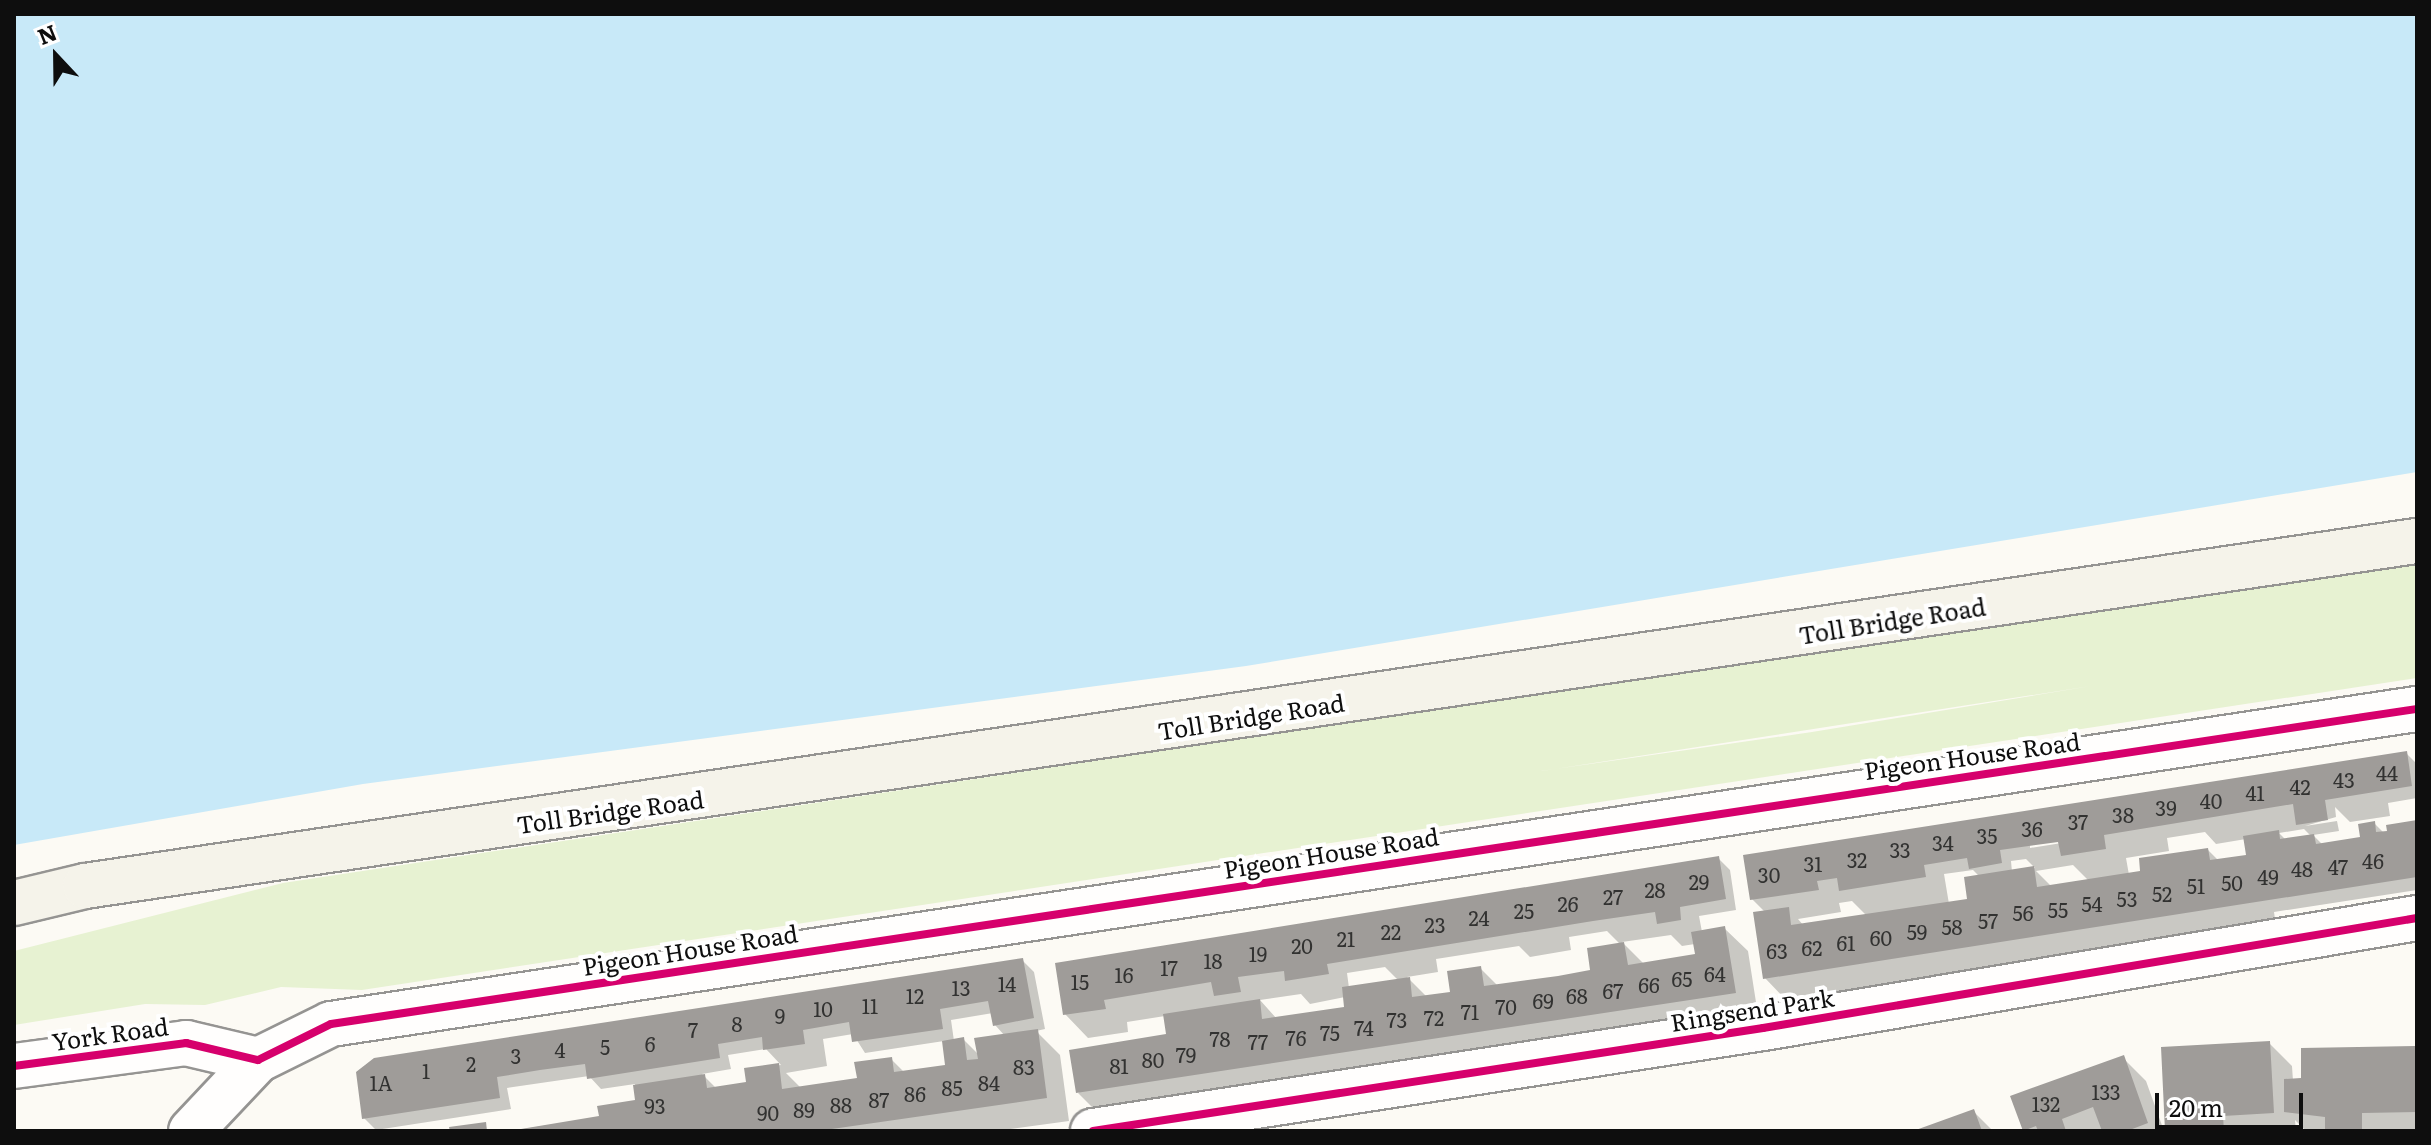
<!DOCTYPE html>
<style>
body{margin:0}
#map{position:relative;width:2431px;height:1145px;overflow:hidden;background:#fcfaf4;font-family:Literata,serif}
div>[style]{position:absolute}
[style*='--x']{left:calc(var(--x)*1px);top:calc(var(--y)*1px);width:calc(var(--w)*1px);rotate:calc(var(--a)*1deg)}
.green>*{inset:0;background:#e7f2d2}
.water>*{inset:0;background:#c8e9f8}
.shadow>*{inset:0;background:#0003}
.building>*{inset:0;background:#9f9c99}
.roads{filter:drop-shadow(2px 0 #959492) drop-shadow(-2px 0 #959492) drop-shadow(0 2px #959492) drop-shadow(0 -2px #959492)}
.street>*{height:44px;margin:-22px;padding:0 22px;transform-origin:22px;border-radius:22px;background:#fffefd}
.secondary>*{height:44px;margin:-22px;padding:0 22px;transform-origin:22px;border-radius:22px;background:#f5f3ea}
.cycleway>*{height:8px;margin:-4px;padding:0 4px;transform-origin:4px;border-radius:4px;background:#d6006c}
span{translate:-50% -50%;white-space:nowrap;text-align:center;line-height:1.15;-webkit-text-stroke:8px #fff;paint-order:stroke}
.number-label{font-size:20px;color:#323231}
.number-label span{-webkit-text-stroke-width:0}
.street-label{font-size:24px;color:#0e0e0e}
.frame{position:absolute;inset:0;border:16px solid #0e0e0e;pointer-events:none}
.north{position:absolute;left:16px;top:16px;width:80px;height:80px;-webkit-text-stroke:6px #fff;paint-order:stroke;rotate:338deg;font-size:22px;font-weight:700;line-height:32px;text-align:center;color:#0e0e0e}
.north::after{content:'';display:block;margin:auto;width:28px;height:36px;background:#0e0e0e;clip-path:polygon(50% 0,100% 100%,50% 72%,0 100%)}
.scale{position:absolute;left:2155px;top:1093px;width:148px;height:36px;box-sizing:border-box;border:4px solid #0e0e0e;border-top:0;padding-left:10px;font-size:24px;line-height:28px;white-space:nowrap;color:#0e0e0e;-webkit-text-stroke:6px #fff;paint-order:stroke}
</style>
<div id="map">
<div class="green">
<i style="clip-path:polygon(evenodd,2417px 562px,2417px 678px,362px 990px,281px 987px,205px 1005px,145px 1004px,14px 1025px,14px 951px,283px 883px,2417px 562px,2091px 686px,1812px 732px,1541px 771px,1542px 771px,2091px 686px)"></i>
</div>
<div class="water">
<i style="clip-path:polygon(14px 14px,2417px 14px,2417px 472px,1246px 666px,363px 784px,14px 845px)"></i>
</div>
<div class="shadow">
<i style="clip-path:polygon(evenodd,2406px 753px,2417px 764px,2417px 798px,2388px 803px,2390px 816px,2350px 822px,2335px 807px,2336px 817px,2305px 826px,2337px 821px,2339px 831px,2313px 835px,2323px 845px,2363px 839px,2374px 823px,2384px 833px,2417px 822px,2417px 890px,2274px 912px,2276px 926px,1788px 1002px,1765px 978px,1765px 912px,1752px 899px,1745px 856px,2406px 753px,2304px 829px,2311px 836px,2286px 840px,2279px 833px,2304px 829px,2406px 753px,2205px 832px,2216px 844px,2246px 839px,2249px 861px,2219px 861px,2208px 850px,2129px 875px,2126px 858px,2169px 851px,2167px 838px,2205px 832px,2406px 753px,2067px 838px,2068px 842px,2030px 848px,2030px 844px,2067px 838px,2406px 753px,2026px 859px,2035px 868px,2012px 872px,2011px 861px,2026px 859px,2406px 753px,2073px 865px,2089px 881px,2052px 887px,2036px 871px,2073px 865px,2406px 753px,1973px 870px,1980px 877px,1969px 900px,1949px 904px,1944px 874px,1973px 870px,2406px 753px,1852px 901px,1867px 916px,1804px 926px,1798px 919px,1841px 912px,1839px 903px,1852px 901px)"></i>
<i style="clip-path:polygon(evenodd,1719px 859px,1730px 870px,1736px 910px,1699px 916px,1702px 932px,1724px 928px,1748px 951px,1758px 1015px,1101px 1116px,1078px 1093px,1168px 1036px,1165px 1016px,1127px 1022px,1128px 1032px,1088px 1038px,1065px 1014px,1058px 965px,1719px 859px,1607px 931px,1620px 944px,1593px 972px,1498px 986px,1480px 968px,1452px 993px,1427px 997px,1407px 977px,1438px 972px,1436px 959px,1519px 946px,1530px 957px,1571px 950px,1569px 937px,1607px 931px,1719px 859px,1671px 935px,1682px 946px,1695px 944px,1697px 956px,1644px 964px,1622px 942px,1671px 935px,1719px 859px,1385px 967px,1399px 981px,1349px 988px,1347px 973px,1385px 967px,1719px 859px,1301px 994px,1310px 1004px,1345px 997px,1347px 1009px,1277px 1019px,1260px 1000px,1301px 994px)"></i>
<i style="clip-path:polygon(evenodd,1022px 960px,1034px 972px,1045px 1029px,1036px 1031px,1060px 1055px,1069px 1121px,996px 1131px,510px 1131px,601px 1117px,637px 1102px,635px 1084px,601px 1089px,589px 1076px,507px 1088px,511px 1109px,376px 1130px,364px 1118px,358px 1073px,1022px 960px,993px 1013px,995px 1025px,1005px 1036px,979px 1055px,963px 1039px,954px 1041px,951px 1020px,993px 1013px,1022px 960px,853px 1034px,865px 1053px,944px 1041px,947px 1067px,905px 1073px,891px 1059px,859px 1080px,801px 1088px,786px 1073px,827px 1066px,823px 1039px,853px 1034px,1022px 960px,766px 1049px,781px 1065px,746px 1069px,748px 1084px,716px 1088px,702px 1074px,731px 1069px,728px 1055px,766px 1049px)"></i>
<i style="clip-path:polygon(2269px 1043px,2292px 1066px,2293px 1081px,2414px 1048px,2417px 1131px,2306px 1131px,2295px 1120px,2296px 1131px,2167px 1131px)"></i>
<i style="clip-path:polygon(2123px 1058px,2146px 1081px,2164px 1131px,2025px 1131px,2012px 1097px)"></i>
<i style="clip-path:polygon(1973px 1111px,1993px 1131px,1918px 1131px)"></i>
</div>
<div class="building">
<i style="clip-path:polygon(2407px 751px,2412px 786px,2325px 800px,2328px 820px,2296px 825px,2293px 804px,2104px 835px,2106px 849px,2061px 856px,2058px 842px,2000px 850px,2002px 863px,1969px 869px,1967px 858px,1924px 865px,1926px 877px,1839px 891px,1837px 878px,1817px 881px,1819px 890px,1750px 900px,1743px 855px)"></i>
<i style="clip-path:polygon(2417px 820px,2417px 877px,1763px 979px,1753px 912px,1789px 907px,1791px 925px,1967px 899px,1964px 877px,2034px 866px,2037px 887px,2140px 871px,2139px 858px,2208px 848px,2210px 860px,2246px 855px,2243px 836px,2279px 830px,2280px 839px,2314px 834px,2316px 844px,2360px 837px,2358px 824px,2375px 821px,2376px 832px,2387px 831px,2386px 825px)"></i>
<i style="clip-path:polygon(1719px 856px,1726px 899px,1680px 907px,1681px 920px,1657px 924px,1655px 912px,1593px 921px,1327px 964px,1329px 974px,1285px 981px,1284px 971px,1238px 977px,1241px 992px,1214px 996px,1211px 982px,1104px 1000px,1106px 1009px,1063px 1015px,1055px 963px)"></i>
<i style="clip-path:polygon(1725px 926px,1736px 993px,1076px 1093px,1069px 1050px,1166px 1034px,1163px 1014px,1260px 999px,1262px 1019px,1344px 1007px,1342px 987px,1410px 977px,1412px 997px,1450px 992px,1447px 971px,1481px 966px,1484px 986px,1558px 976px,1590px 970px,1587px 948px,1624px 942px,1628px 965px,1695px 954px,1691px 932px)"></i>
<i style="clip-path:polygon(1023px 958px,1034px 1018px,993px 1026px,988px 1001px,940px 1009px,943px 1029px,852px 1042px,849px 1022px,803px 1030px,805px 1044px,763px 1050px,762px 1037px,718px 1044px,720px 1058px,587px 1079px,585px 1064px,540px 1070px,497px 1077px,500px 1098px,362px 1119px,356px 1072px,374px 1058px)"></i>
<i style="clip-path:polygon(1038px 1029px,1047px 1098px,818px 1131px,509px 1131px,599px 1116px,597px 1106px,635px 1100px,633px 1085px,705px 1074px,707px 1088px,746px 1082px,744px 1068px,779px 1063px,782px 1089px,857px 1078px,854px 1062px,892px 1057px,894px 1072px,945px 1065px,942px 1041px,964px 1037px,967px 1060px,978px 1059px,974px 1038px)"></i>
<i style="clip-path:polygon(2270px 1041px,2274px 1113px,2223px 1116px,2224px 1131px,2165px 1131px,2161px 1047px)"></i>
<i style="clip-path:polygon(2415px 1046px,2417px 1112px,2362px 1113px,2362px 1131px,2325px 1131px,2325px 1117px,2284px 1112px,2284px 1079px,2301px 1078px,2301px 1048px)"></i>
<i style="clip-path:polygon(2124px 1055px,2148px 1123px,2127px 1131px,2102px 1131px,2093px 1107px,2062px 1119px,2066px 1131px,2038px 1131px,2036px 1126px,2023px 1131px,2010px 1096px)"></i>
<i style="clip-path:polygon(1974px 1109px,1982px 1131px,1913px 1131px)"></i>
<i style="clip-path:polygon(486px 1122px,487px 1131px,450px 1131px,449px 1127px)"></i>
</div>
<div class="roads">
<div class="street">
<i style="--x:14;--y:1066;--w:174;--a:-7.6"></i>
<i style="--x:186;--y:1043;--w:74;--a:13.3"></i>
<i style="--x:191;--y:1131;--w:98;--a:-46.7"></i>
<i style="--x:258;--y:1060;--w:81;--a:-26.3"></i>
<i style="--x:331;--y:1024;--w:2110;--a:-8.59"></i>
<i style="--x:1093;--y:1131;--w:678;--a:-8.74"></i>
<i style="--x:1763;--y:1028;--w:663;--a:-9.55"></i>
</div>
<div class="secondary">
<i style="--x:14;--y:903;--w:73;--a:-13.5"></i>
<i style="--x:85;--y:886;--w:2357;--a:-8.42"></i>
</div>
</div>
<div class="cycleway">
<i style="--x:14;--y:1066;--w:174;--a:-7.6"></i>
<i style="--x:186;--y:1043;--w:74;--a:13.3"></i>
<i style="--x:258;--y:1060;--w:81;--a:-26.3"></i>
<i style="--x:331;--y:1024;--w:2110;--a:-8.59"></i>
<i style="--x:1093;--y:1131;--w:678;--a:-8.74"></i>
<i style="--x:1763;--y:1028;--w:663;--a:-9.55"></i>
</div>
<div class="number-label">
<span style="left:2387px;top:772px">44</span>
<span style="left:2344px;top:779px">43</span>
<span style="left:2300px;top:786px">42</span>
<span style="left:2255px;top:792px">41</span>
<span style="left:2211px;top:800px">40</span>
<span style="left:2166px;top:807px">39</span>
<span style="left:2123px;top:814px">38</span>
<span style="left:2078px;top:821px">37</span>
<span style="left:2032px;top:828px">36</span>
<span style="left:1987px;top:835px">35</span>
<span style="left:1943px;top:842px">34</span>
<span style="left:1900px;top:849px">33</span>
<span style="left:1857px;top:859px">32</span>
<span style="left:2373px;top:860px">46</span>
<span style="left:1813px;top:863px">31</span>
<span style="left:2338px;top:866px">47</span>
<span style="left:2302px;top:868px">48</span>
<span style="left:1769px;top:874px">30</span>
<span style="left:2268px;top:876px">49</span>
<span style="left:1699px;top:881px">29</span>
<span style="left:2232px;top:882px">50</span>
<span style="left:2196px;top:885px">51</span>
<span style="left:1655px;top:889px">28</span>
<span style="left:2162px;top:893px">52</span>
<span style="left:1613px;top:896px">27</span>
<span style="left:2127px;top:898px">53</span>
<span style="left:1568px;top:903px">26</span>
<span style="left:2092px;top:903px">54</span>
<span style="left:2058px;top:909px">55</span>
<span style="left:1524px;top:910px">25</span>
<span style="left:2023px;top:912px">56</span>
<span style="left:1479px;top:917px">24</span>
<span style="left:1988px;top:920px">57</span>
<span style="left:1435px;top:924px">23</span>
<span style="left:1952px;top:926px">58</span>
<span style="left:1391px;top:931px">22</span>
<span style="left:1917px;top:931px">59</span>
<span style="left:1881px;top:937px">60</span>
<span style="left:1346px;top:938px">21</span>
<span style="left:1846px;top:942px">61</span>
<span style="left:1302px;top:945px">20</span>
<span style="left:1812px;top:947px">62</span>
<span style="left:1777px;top:950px">63</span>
<span style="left:1258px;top:953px">19</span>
<span style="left:1213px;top:960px">18</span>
<span style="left:1169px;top:967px">17</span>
<span style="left:1715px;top:973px">64</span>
<span style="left:1124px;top:974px">16</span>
<span style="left:1682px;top:978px">65</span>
<span style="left:1080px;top:981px">15</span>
<span style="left:1007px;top:983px">14</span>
<span style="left:1649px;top:984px">66</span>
<span style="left:961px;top:987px">13</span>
<span style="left:1613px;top:990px">67</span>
<span style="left:915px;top:995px">12</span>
<span style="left:1577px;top:995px">68</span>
<span style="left:1543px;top:1000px">69</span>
<span style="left:870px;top:1005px">11</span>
<span style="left:1506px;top:1006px">70</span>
<span style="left:823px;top:1008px">10</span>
<span style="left:1470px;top:1011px">71</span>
<span style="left:780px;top:1015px">9</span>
<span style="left:1434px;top:1017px">72</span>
<span style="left:1397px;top:1019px">73</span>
<span style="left:737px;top:1023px">8</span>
<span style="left:1364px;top:1027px">74</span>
<span style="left:693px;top:1029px">7</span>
<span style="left:1330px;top:1032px">75</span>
<span style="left:1296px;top:1037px">76</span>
<span style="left:1220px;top:1038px">78</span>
<span style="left:1258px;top:1041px">77</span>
<span style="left:650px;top:1043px">6</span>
<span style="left:605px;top:1046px">5</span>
<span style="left:560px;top:1049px">4</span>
<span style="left:1186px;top:1054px">79</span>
<span style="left:516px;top:1055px">3</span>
<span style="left:1153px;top:1059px">80</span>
<span style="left:471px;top:1063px">2</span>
<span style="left:1119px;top:1065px">81</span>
<span style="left:1024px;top:1066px">83</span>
<span style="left:426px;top:1070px">1</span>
<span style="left:381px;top:1082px">1A</span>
<span style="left:989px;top:1082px">84</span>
<span style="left:952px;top:1087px">85</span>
<span style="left:2106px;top:1091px">133</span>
<span style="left:915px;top:1093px">86</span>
<span style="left:879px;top:1099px">87</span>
<span style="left:2046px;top:1103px">132</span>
<span style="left:841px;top:1104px">88</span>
<span style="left:655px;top:1105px">93</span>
<span style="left:804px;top:1109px">89</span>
<span style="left:768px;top:1112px">90</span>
</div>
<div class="street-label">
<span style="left:1892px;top:620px;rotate:-9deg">Toll Bridge Road</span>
<span style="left:1251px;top:716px;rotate:-9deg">Toll Bridge Road</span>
<span style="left:1972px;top:755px;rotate:-8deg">Pigeon House Road</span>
<span style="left:610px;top:811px;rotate:-8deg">Toll Bridge Road</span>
<span style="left:1331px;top:852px;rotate:-9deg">Pigeon House Road</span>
<span style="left:690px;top:949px;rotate:-9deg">Pigeon House Road</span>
<span style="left:1752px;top:1009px;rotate:-9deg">Ringsend Park</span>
<span style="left:110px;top:1033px;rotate:-8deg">York Road</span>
</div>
<div class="frame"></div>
<div class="north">N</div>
<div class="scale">20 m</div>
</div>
